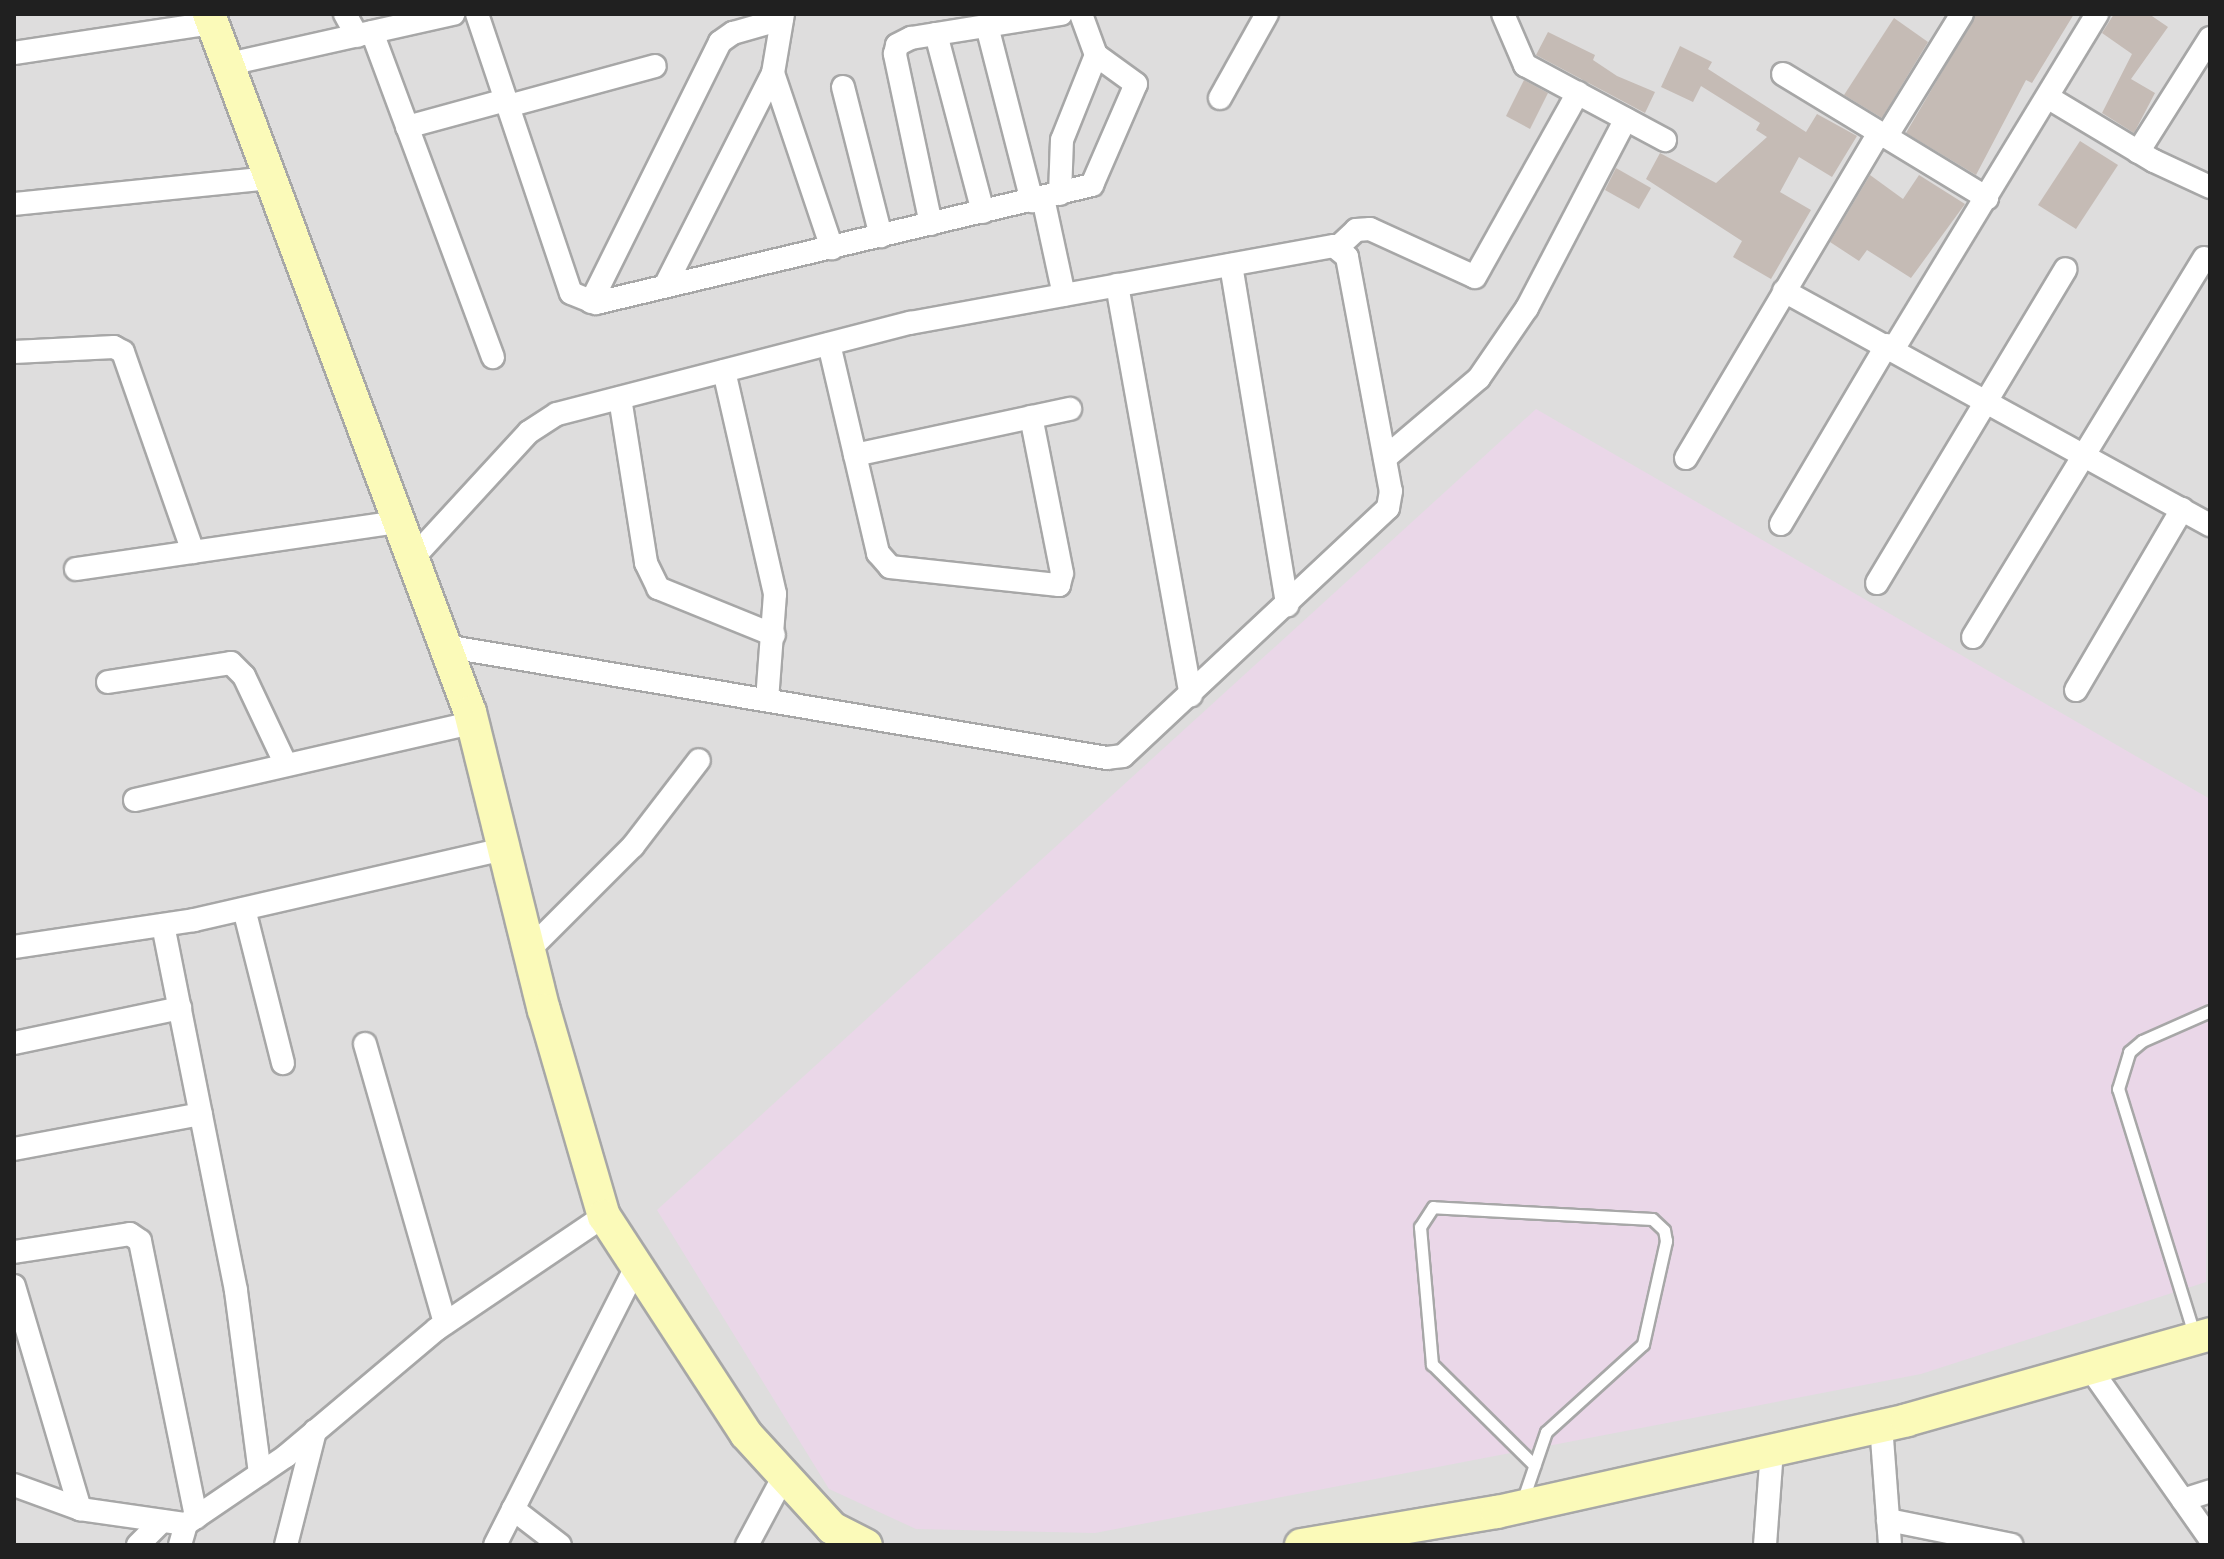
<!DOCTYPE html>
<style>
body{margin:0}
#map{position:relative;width:2224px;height:1559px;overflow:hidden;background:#f0ece6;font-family:Poppins,sans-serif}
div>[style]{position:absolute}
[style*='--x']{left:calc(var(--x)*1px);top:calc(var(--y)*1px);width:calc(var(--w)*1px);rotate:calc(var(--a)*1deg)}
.residential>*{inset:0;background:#dedddd}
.industrial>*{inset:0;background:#ead7e8}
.building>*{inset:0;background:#c5bbb5}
.roads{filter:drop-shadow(2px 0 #a7a7a7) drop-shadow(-2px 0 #a7a7a7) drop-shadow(0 2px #a7a7a7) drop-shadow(0 -2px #a7a7a7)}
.lane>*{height:11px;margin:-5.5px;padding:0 5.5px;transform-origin:5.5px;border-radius:5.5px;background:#fff}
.street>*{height:22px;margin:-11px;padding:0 11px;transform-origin:11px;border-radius:11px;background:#fff}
.secondary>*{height:32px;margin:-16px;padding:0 16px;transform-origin:16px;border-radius:16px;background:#fbfab9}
span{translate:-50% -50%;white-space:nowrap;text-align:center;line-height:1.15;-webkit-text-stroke:6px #fff;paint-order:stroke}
.frame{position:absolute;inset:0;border:16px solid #202020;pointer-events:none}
</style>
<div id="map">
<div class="residential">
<i style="clip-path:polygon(14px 14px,2210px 14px,2210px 1545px,14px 1545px)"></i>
</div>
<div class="industrial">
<i style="clip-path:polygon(1536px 409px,2210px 799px,2206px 1282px,1921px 1374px,1095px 1533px,916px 1529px,829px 1489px,657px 1210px)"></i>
</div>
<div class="building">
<i style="clip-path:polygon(1976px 14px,2074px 14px,2032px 83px,2026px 80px,1976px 175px,1906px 133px)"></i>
<i style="clip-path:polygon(2114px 14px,2149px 14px,2168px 27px,2131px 79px,2155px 93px,2134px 133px,2102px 113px,2132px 54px,2102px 33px)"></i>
<i style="clip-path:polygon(1894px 18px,1928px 42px,1882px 118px,1844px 95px)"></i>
<i style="clip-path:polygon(1548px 32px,1595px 55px,1593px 60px,1617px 76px,1655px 92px,1645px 113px,1536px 55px)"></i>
<i style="clip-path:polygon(1680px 46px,1712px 62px,1708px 69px,1806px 132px,1817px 114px,1857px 136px,1832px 177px,1799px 157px,1780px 192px,1811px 210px,1771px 279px,1733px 257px,1742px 241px,1646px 179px,1660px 153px,1716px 183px,1767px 137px,1756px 130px,1760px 123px,1701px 86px,1693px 102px,1661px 87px)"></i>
<i style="clip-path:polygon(1524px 80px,1548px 93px,1530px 129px,1506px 116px)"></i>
<i style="clip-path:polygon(2080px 141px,2118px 165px,2076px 229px,2038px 205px)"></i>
<i style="clip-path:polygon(1616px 168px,1651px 188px,1639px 209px,1605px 190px)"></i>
<i style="clip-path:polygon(1870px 175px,1903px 199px,1919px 175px,1965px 204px,1911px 278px,1867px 250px,1859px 261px,1830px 242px)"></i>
</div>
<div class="roads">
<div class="lane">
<i style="--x:2195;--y:1337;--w:260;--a:-107.2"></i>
<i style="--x:2118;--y:1089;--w:39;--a:-73"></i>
<i style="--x:2129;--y:1052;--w:17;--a:-40"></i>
<i style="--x:2142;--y:1041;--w:74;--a:-23.8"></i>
<i style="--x:1522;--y:1502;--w:74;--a:-71.1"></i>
<i style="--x:1546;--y:1432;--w:131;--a:-42.2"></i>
<i style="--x:1643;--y:1344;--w:106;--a:-77.4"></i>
<i style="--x:1666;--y:1241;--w:11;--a:-100"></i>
<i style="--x:1664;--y:1230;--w:16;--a:-137"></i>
<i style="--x:1652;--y:1219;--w:219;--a:-176.9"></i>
<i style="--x:1433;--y:1207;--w:24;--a:123"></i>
<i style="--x:1420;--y:1227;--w:138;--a:85"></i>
<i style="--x:1432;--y:1364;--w:144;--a:44.7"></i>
</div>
<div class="street">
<i style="--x:345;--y:14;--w:25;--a:61"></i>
<i style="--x:477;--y:14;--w:294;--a:71.4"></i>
<i style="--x:571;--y:293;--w:27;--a:22"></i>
<i style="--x:596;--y:303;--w:510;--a:-13.38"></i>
<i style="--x:1092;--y:185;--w:110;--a:-66.5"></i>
<i style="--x:1136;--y:84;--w:49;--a:-144.1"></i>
<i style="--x:1096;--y:55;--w:44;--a:-110.1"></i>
<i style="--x:783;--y:14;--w:60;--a:99.6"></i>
<i style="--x:773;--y:73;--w:185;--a:71.4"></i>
<i style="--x:1503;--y:14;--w:56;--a:66.7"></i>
<i style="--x:1525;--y:65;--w:159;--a:28.2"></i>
<i style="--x:987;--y:26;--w:181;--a:75.6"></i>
<i style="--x:372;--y:32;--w:347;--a:69.6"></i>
<i style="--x:936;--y:34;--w:184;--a:75.2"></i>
<i style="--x:14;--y:53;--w:201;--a:-8.6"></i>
<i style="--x:229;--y:64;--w:230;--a:-12.6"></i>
<i style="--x:1783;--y:74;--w:239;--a:31.3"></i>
<i style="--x:843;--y:87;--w:154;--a:75.7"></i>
<i style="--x:1220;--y:98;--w:96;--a:-60.8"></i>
<i style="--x:2049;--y:98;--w:122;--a:31"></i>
<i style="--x:2154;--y:161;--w:62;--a:24.9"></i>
<i style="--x:508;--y:106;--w:152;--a:-15.2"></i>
<i style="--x:407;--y:127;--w:103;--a:-15.3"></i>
<i style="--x:1886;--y:137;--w:145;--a:-58.3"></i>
<i style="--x:2138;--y:152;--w:135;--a:-57.7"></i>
<i style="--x:1060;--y:194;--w:54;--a:-87.9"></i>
<i style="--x:1062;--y:140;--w:92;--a:-68.2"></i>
<i style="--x:1043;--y:198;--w:99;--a:77.8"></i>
<i style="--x:14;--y:204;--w:259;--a:-5.8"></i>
<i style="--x:931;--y:224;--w:174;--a:-102"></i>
<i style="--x:895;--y:54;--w:9;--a:-77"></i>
<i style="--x:897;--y:45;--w:16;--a:-27"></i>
<i style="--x:911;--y:38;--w:152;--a:-9.1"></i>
<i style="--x:1338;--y:247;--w:25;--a:-43"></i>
<i style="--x:1356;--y:230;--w:14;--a:-4"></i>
<i style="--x:1370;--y:229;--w:115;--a:24.6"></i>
<i style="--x:1475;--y:277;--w:211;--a:-60.8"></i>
<i style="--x:1231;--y:265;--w:345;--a:80.6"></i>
<i style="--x:1117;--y:285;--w:417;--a:79.8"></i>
<i style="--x:665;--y:286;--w:239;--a:-63.1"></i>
<i style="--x:1784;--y:291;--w:486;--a:28.8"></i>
<i style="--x:591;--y:302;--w:290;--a:-63.6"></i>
<i style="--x:720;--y:42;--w:16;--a:-35"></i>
<i style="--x:733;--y:33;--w:51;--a:-15.9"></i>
<i style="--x:829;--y:344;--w:215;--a:76.8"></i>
<i style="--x:878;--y:553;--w:18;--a:49"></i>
<i style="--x:890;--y:567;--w:170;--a:6.1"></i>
<i style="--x:1059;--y:585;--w:12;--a:-76"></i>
<i style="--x:1062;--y:573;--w:159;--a:-101.2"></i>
<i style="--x:1894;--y:348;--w:391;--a:-58.7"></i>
<i style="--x:14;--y:352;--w:100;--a:-2.9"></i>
<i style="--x:114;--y:347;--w:10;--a:29"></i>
<i style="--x:123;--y:352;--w:212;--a:70.7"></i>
<i style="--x:724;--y:371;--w:229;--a:77.1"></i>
<i style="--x:775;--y:594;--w:106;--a:94.3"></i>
<i style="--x:620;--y:398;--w:167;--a:81"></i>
<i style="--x:646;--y:563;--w:28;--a:64"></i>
<i style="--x:658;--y:588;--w:125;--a:22.1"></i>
<i style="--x:855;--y:455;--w:220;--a:-12.1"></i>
<i style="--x:1385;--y:458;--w:123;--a:-40.4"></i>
<i style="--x:1479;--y:378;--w:85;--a:-55.6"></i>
<i style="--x:1527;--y:308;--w:213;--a:-62.4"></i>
<i style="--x:1686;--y:458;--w:378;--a:-59.3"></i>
<i style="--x:1781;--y:524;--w:208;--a:-59.4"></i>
<i style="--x:413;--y:558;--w:171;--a:-47.4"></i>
<i style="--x:529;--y:432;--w:33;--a:-33"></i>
<i style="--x:557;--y:414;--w:365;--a:-14.5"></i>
<i style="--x:910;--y:323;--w:431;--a:-10.3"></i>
<i style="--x:1334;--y:246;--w:17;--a:40"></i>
<i style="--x:1347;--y:257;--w:238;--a:79.4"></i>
<i style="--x:1391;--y:491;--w:17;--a:100"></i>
<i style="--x:1388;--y:508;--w:363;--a:136.9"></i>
<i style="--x:1123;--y:756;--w:16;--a:173"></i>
<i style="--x:1107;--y:758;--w:671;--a:-170.4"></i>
<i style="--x:76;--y:569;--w:327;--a:-8.3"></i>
<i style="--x:1877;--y:583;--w:366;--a:-59"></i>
<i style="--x:1973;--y:637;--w:444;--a:-58.6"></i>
<i style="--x:108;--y:682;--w:124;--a:-8.8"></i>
<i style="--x:231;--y:663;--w:18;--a:45"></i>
<i style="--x:244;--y:676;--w:98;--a:64.7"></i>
<i style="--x:2076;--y:690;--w:210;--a:-59.6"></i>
<i style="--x:135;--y:800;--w:346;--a:-12.9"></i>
<i style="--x:244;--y:909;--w:159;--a:75.8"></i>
<i style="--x:163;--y:925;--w:373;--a:78.7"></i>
<i style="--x:236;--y:1291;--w:184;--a:82.5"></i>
<i style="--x:14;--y:947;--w:182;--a:-8.5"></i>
<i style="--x:194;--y:920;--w:318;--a:-12.9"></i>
<i style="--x:529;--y:950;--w:147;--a:-45"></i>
<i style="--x:633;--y:846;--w:108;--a:-52.5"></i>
<i style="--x:14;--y:1043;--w:170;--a:-11.9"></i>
<i style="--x:365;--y:1044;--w:290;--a:74"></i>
<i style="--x:14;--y:1149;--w:190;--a:-10.6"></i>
<i style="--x:14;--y:1252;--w:117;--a:-8.8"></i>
<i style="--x:130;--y:1234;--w:12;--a:35"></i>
<i style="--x:140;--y:1241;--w:282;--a:78.5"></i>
<i style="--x:14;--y:1286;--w:233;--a:73.5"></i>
<i style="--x:2090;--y:1368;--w:209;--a:54.9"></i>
<i style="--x:1881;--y:1425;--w:120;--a:85.7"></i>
<i style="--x:14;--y:1485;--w:70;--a:20"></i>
<i style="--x:80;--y:1509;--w:107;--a:8.1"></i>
<i style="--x:186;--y:1524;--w:121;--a:-34.2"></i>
<i style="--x:286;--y:1456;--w:197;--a:-40.1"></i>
<i style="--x:437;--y:1329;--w:202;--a:-34.1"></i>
<i style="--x:2183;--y:1500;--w:28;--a:-18"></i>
<i style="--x:513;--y:1509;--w:59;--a:37.5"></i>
<i style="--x:1888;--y:1520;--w:126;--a:11.4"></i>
<i style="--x:138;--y:1545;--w:34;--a:-45"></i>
<i style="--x:180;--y:1545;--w:22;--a:-74"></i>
<i style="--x:286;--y:1545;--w:118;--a:-75.7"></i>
<i style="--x:495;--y:1545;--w:312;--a:-63.1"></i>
<i style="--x:747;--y:1545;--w:78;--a:-61.8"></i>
<i style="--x:1765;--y:1545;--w:95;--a:-85.8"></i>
</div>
<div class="secondary">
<i style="--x:209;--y:14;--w:745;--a:69.5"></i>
<i style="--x:470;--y:712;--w:307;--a:76.1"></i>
<i style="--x:544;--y:1010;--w:215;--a:73.8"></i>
<i style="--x:604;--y:1216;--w:260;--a:56.9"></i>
<i style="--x:746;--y:1434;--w:127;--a:47.5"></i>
<i style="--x:832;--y:1528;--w:38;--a:27"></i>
<i style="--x:1301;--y:1545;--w:199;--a:-9.6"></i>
<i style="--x:1497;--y:1512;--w:420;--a:-12.6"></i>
<i style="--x:1907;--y:1420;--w:315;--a:-15.8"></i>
</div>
</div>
<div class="frame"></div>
</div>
